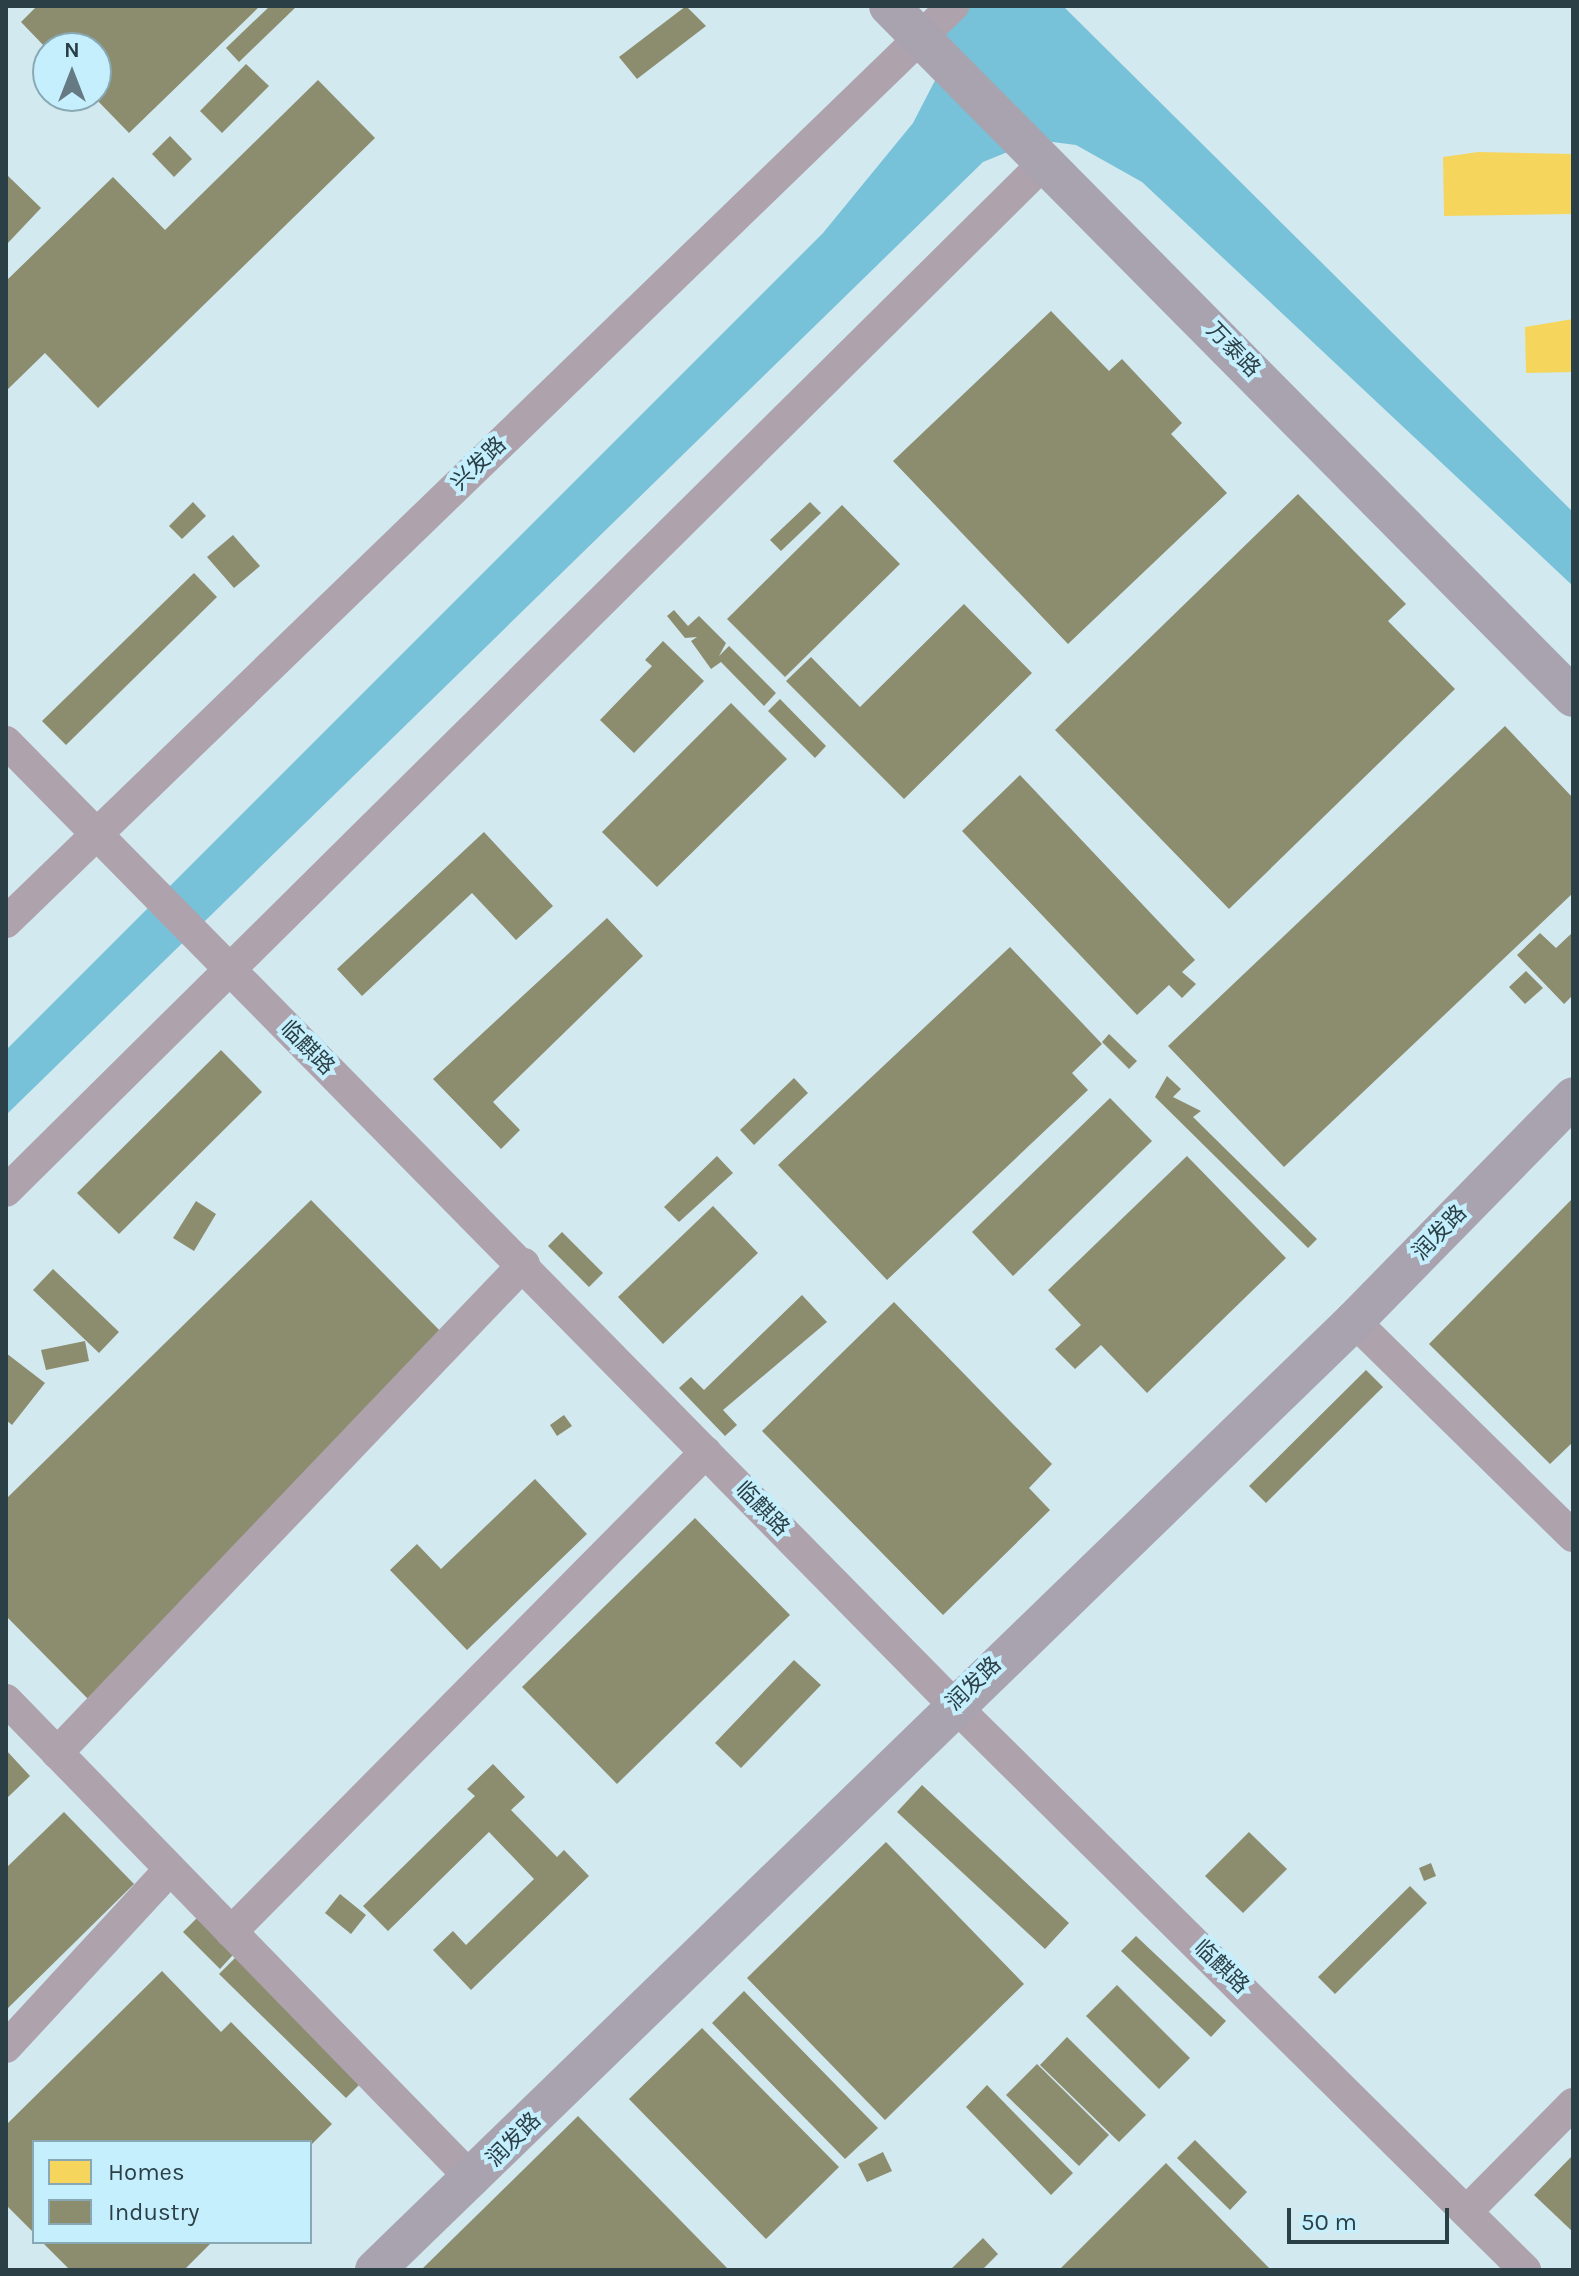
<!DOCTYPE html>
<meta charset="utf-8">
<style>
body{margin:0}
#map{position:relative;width:1579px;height:2276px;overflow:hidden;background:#d3e9f0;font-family:Karla,"Noto Sans SC",sans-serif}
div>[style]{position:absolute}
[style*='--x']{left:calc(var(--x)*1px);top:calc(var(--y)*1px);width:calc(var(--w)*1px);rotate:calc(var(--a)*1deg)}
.water>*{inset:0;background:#77c2d8}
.homes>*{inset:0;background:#f6d55c}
.industry>*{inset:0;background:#8c8c6e}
.minor>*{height:32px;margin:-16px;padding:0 16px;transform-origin:16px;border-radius:16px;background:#aea2ad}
.major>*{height:40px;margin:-20px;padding:0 20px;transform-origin:20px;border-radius:20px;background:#a9a3b0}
span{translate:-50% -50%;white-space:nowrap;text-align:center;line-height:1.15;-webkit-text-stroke:8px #c6effd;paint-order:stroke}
.street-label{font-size:22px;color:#2a3f46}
.frame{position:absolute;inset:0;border:8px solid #2a3f46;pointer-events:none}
.legend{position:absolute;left:32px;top:2140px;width:280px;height:104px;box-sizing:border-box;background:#c6effd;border:2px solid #88a9b4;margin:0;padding:10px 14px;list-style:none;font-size:24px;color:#2a3f46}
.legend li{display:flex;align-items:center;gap:16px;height:40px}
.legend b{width:40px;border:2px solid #88a9b4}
.north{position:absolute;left:32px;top:32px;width:80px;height:80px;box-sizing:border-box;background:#c6effd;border:2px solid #88a9b4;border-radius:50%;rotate:0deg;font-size:22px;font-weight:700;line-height:32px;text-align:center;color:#2a3f46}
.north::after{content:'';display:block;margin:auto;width:28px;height:36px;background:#657a82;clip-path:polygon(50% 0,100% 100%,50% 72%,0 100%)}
.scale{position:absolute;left:1287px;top:2208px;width:162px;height:36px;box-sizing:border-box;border:4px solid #2a3f46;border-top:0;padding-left:10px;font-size:24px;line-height:28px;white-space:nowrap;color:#2a3f46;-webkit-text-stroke:6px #c6effd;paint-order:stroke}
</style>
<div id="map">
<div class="water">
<i style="clip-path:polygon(929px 6px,1063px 6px,1573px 512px,1573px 586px,1142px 182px,1076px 145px,1037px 140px,983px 162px,6px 1115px,6px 1050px,823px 233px,913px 123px,943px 65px,943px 25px)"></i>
</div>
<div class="homes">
<i style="clip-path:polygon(1478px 152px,1573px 154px,1573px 214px,1444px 216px,1443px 157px)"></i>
<i style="clip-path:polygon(1573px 319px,1573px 372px,1526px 373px,1525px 327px)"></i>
</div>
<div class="industry">
<i style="clip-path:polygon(37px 6px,260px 6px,129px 133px,93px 96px,96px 48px,46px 48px,21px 22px)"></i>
<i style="clip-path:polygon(270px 6px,297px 6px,239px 62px,226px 48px)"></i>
<i style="clip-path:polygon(686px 6px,706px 26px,637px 79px,619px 57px)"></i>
<i style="clip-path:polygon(246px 64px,269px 86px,222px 133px,200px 111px)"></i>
<i style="clip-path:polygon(318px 80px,375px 138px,98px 408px,45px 353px,6px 391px,6px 281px,113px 177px,165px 230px)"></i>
<i style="clip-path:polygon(170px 136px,192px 159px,174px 177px,152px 154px)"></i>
<i style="clip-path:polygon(6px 174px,41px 208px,6px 245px)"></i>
<i style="clip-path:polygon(1051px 311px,1109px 371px,1122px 359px,1182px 423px,1171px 434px,1227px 493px,1068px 644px,893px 461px)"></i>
<i style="clip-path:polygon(1298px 494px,1406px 604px,1388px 621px,1455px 689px,1229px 909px,1055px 730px)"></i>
<i style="clip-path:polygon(193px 502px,206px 516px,182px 539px,169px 526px)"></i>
<i style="clip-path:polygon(810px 502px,821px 513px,781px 551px,770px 540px)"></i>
<i style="clip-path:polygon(842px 505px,900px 564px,785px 677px,727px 619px)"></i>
<i style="clip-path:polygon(233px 535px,260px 566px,234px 588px,207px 557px)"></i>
<i style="clip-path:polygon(194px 573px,217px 597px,66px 745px,42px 721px)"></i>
<i style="clip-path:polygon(964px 604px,1032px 673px,904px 799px,786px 681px,811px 657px,860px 707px)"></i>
<i style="clip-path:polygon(674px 610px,688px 626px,699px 616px,726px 643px,719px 656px,729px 646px,776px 693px,764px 706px,721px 662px,711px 669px,691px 641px,697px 637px,685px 638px,667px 616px)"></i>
<i style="clip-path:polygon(663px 641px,704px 681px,634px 753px,600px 720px,652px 666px,645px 660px)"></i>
<i style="clip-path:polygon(780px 699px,826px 746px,815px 758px,768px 711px)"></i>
<i style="clip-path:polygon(731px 703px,787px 759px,657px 887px,602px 832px)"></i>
<i style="clip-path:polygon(1505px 726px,1573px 798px,1573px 893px,1284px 1167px,1168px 1046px)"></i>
<i style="clip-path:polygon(1020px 775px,1195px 960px,1182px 972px,1196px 984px,1182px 998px,1169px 985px,1137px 1015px,962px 831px)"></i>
<i style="clip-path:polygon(484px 832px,553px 906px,516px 940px,472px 893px,362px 996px,337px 969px)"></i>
<i style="clip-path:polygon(607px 918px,643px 956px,493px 1102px,520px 1130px,501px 1149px,433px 1079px)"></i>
<i style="clip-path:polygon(1573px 932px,1573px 995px,1564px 1004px,1517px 955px,1540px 933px,1556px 948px)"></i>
<i style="clip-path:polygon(1010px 947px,1102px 1044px,1072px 1073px,1088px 1090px,887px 1280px,778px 1165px)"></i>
<i style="clip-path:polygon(1526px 971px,1543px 988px,1525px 1004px,1509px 987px)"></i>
<i style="clip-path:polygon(1109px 1034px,1137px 1061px,1129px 1069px,1102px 1042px)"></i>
<i style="clip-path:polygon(221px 1050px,262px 1092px,119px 1234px,77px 1193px)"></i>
<i style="clip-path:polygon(1167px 1076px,1181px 1089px,1173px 1097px,1201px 1111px,1193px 1117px,1317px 1239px,1308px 1248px,1155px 1097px)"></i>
<i style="clip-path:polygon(794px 1078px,808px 1093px,754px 1145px,740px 1130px)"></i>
<i style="clip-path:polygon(1110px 1098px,1152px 1141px,1013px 1276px,972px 1232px)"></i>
<i style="clip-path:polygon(717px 1156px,733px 1173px,679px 1222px,664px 1207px)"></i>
<i style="clip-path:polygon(1187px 1156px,1286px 1258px,1147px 1393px,1101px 1345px,1075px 1369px,1055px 1349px,1081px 1325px,1048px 1290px)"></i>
<i style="clip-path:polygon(1573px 1198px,1573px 1442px,1550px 1464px,1429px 1344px)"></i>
<i style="clip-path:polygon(311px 1200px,455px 1346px,92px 1703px,6px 1616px,6px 1499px)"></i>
<i style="clip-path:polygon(196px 1201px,216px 1214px,194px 1251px,173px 1238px)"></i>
<i style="clip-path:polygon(713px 1206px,758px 1253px,663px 1344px,618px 1297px)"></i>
<i style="clip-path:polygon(562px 1232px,603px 1273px,589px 1287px,548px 1246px)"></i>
<i style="clip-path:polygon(53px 1269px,119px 1332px,99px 1353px,33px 1290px)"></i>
<i style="clip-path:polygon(802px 1295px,827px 1322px,723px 1410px,737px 1425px,725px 1436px,679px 1388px,691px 1377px,704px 1390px)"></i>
<i style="clip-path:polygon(894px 1302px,1052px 1464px,1029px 1488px,1050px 1510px,943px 1615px,762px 1431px)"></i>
<i style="clip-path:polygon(85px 1341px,89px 1361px,46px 1370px,41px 1350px)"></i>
<i style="clip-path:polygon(6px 1353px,45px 1383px,12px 1425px,6px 1420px)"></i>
<i style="clip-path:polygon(1366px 1370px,1383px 1387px,1266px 1503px,1249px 1486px)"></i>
<i style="clip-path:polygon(564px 1415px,572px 1426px,557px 1436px,550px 1425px)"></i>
<i style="clip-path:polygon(535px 1479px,587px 1534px,467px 1650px,390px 1570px,417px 1544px,441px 1569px)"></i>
<i style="clip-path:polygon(695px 1518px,790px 1615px,617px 1784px,522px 1687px)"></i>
<i style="clip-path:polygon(794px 1660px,821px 1685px,741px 1768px,715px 1743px)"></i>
<i style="clip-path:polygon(6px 1750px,30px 1776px,6px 1799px)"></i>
<i style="clip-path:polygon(493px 1764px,525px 1797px,511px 1810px,557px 1857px,564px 1850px,589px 1876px,471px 1990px,433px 1950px,453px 1931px,466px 1945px,534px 1879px,489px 1832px,388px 1931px,363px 1906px,475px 1796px,467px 1789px)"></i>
<i style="clip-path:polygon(922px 1785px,1069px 1923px,1045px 1949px,897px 1812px)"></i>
<i style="clip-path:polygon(64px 1812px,134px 1884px,6px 2010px,6px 1868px)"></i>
<i style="clip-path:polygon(1249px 1832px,1287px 1869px,1243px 1913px,1205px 1876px)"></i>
<i style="clip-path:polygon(886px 1842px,1024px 1984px,885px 2120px,747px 1978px)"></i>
<i style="clip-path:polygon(1431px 1863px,1436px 1876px,1424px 1881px,1419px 1868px)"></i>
<i style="clip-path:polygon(1410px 1886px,1427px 1903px,1335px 1994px,1318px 1977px)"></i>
<i style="clip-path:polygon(340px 1894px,366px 1915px,351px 1934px,325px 1913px)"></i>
<i style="clip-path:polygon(206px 1909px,242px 1945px,220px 1969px,183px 1932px)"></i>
<i style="clip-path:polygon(1136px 1936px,1226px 2021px,1211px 2037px,1121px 1951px)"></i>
<i style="clip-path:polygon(243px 1950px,359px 2085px,346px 2098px,219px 1974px)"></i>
<i style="clip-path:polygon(162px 1971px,221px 2032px,231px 2022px,332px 2124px,310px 2146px,34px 2142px,34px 2233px,6px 2205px,6px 2125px)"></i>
<i style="clip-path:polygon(1117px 1985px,1190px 2058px,1159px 2089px,1086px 2016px)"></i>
<i style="clip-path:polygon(744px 1991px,878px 2128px,845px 2159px,712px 2023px)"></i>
<i style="clip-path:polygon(702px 2028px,839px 2167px,766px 2239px,629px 2099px)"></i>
<i style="clip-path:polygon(1067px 2037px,1146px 2115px,1119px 2142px,1040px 2065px)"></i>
<i style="clip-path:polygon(1037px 2064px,1109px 2135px,1079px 2166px,1006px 2095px)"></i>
<i style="clip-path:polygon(987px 2085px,1073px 2173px,1051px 2195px,966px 2107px)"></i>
<i style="clip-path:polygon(578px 2116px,729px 2270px,421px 2270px)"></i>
<i style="clip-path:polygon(1195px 2140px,1247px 2192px,1230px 2210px,1177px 2158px)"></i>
<i style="clip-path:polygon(883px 2152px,892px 2171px,867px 2182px,858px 2164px)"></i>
<i style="clip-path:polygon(1573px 2155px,1573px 2232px,1534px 2195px)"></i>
<i style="clip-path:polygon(1166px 2163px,1271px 2270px,1059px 2270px)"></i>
<i style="clip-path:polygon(983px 2238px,998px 2254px,982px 2270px,950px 2270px)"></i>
<i style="clip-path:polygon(42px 2242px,212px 2242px,184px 2270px,70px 2270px)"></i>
</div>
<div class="minor">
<i style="--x:6;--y:742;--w:1350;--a:45.45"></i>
<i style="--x:953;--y:1704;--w:805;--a:44.7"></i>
<i style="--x:6;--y:922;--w:1318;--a:-44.05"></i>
<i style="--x:6;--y:1191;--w:1465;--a:-44.72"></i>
<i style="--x:1354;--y:1321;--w:307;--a:44.5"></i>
<i style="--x:6;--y:1700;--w:670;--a:45.79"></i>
<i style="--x:57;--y:1753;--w:676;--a:-46.32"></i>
<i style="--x:231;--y:1932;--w:675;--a:-45.3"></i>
<i style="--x:6;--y:2047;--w:242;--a:-47.3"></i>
<i style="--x:1468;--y:2210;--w:149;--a:-45.3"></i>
</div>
<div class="major">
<i style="--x:889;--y:6;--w:972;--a:45.29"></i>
<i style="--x:375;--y:2270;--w:1363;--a:-44.11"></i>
<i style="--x:1354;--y:1321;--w:313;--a:-45.6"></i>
</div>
<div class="street-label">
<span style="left:1233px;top:350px;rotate:46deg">万泰路</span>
<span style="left:479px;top:464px;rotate:-44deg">兴发路</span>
<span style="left:307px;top:1048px;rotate:45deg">临麒路</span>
<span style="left:1440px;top:1233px;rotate:-46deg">润发路</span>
<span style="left:762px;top:1509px;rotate:46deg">临麒路</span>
<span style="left:974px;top:1684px;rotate:-44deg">润发路</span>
<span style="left:1221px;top:1967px;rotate:44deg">临麒路</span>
<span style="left:514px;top:2140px;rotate:-45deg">润发路</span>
</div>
<div class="frame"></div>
<ul class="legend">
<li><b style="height:22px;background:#f6d55c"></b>Homes</li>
<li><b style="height:22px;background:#8c8c6e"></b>Industry</li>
</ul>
<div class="north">N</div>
<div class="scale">50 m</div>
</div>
